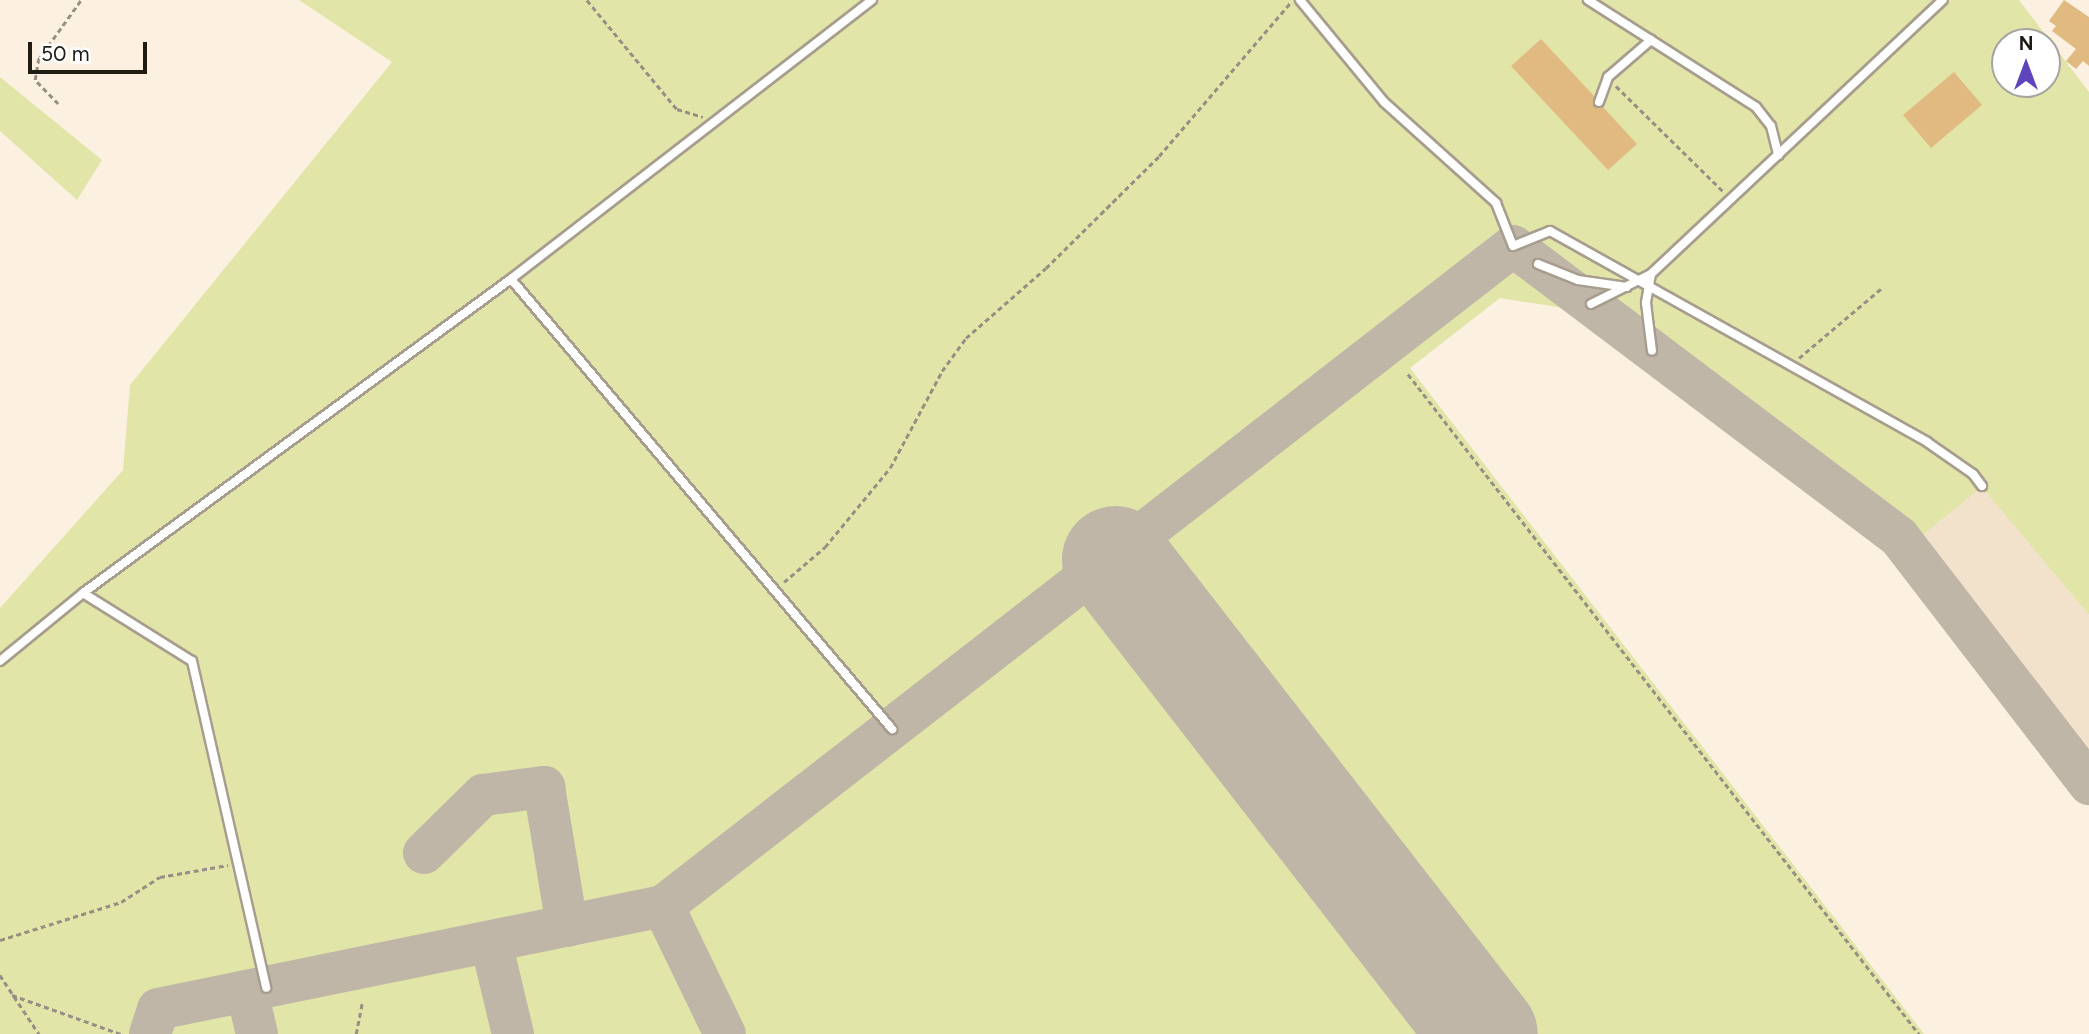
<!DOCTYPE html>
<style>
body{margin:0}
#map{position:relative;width:2089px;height:1034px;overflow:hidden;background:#fcf1e0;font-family:Figtree,sans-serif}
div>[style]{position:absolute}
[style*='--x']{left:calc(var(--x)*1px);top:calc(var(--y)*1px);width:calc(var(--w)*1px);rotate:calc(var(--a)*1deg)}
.built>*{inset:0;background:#f2e2cc}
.green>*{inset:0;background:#e1e5a8}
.taxiway>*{height:42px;margin:-21px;padding:0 21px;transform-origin:21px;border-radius:21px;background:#bfb6a8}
.runway>*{height:107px;margin:-53.5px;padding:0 53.5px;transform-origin:53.5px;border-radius:53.5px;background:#bfb6a8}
.building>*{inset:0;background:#e0ba81}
.path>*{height:2.5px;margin-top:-1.25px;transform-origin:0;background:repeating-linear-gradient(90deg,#968f83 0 5px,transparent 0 8.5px)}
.roads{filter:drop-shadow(2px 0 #a79d8e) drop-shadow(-2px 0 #a79d8e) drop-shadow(0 2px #a79d8e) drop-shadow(0 -2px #a79d8e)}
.lane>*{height:8px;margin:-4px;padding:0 4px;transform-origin:4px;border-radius:4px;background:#fff}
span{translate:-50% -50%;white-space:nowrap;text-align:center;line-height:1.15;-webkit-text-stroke:5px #fff;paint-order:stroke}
.north{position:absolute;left:1991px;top:28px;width:70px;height:70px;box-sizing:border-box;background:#fff;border:2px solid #a5a4a1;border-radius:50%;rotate:0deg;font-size:19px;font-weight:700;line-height:28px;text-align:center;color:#1f1b15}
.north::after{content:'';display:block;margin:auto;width:24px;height:32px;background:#5f45bd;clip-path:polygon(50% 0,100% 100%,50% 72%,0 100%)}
.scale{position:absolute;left:28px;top:42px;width:119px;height:32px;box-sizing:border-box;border:4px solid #1f1b15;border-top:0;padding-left:9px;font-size:21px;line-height:24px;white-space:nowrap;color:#1f1b15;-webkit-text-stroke:5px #fff;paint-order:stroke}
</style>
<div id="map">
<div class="built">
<i style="clip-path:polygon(1982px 486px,2089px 615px,2089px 775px,1910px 545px)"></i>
</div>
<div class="green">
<i style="clip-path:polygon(evenodd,299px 0,2019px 0,2089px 92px,2089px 615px,1982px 487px,1910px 545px,2089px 775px,2089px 800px,1906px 564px,1563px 308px,1500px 298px,1410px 368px,1924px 1034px,0 1034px,0 608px,123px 470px,130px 385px,392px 62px,299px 0,2005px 42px,2047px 42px,2047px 84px,2005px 84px,2005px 42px)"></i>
<i style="clip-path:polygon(0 77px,102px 160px,77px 200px,0 131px)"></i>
</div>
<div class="taxiway">
<i style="--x:424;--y:853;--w:83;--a:-44.5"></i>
<i style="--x:483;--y:795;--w:62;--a:-7.5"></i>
<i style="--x:544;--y:787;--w:141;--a:80.6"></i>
<i style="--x:663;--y:906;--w:142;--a:64.2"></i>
<i style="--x:491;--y:942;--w:95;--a:76.6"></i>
<i style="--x:247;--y:992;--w:43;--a:76.6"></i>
<i style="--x:150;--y:1034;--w:26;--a:-72"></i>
<i style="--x:158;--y:1009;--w:515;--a:-11.53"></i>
<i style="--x:663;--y:906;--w:1076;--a:-37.83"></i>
<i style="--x:1513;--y:246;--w:483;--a:37"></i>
<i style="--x:1899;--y:537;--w:312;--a:52.4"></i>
</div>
<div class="runway">
<i style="--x:1115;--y:559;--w:601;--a:52.16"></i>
</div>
<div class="building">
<i style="clip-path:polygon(2064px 0,2089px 17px,2089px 66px,2083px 61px,2076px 69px,2066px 61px,2076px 49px,2052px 31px,2056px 26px,2049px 21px)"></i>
<i style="clip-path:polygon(1541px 39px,1594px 96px,1594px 107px,1603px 107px,1637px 144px,1608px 170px,1511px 66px)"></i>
<i style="clip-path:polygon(1954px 72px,1982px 105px,1931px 148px,1903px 115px)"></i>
</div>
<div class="path">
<i style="--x:587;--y:0;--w:141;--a:50.5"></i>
<i style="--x:677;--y:109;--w:27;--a:17"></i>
<i style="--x:1616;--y:86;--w:151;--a:44.5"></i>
<i style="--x:58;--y:104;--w:33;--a:-134"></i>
<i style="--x:35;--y:80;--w:20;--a:-81"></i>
<i style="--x:38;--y:60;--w:74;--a:-54.4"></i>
<i style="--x:1799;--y:358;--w:110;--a:-40.2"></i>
<i style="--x:1408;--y:374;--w:835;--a:52.25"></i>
<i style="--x:784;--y:582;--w:54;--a:-40.5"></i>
<i style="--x:825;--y:547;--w:102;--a:-50.6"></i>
<i style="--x:890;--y:468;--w:110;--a:-61.8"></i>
<i style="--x:942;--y:371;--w:41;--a:-54"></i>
<i style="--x:966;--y:338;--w:106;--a:-41.2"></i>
<i style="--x:1046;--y:268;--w:159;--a:-44.7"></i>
<i style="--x:1159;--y:156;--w:201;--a:-49.4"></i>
<i style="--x:0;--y:940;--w:127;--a:-17.4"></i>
<i style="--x:121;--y:902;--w:46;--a:-32.7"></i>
<i style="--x:160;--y:877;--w:69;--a:-10"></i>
<i style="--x:0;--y:975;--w:71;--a:56.5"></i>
<i style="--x:12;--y:995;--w:116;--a:19.7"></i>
<i style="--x:356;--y:1034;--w:33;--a:-79"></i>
</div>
<div class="roads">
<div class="lane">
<i style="--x:1300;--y:0;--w:132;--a:50.5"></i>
<i style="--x:1384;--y:102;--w:151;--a:42"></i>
<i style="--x:1496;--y:203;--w:46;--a:68.4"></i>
<i style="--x:1513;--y:246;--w:40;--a:-22"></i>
<i style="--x:1550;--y:231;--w:432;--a:29.2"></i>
<i style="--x:1927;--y:442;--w:56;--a:34.8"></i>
<i style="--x:1973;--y:474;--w:15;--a:53"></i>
<i style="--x:1588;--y:0;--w:199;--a:32.5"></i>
<i style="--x:1756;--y:107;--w:24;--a:52"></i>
<i style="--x:1771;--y:126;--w:30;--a:76"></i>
<i style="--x:1599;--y:102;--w:27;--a:-70"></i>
<i style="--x:1608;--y:77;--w:57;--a:-40.7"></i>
<i style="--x:1538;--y:264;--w:43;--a:21.8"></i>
<i style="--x:1578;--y:280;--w:49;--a:8.3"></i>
<i style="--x:1651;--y:274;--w:400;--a:-43.2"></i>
<i style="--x:511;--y:279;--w:590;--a:49.75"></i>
<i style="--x:1591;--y:304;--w:67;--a:-26.6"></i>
<i style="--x:1651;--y:274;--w:29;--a:100"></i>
<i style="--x:1646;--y:303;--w:48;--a:82.9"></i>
<i style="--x:83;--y:593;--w:128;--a:32"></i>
<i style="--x:192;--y:661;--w:335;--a:77.2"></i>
<i style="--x:0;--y:661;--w:107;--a:-39.3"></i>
<i style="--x:83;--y:593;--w:531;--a:-36.27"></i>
<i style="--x:511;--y:279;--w:456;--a:-37.7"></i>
</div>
</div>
<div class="north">N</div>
<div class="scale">50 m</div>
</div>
